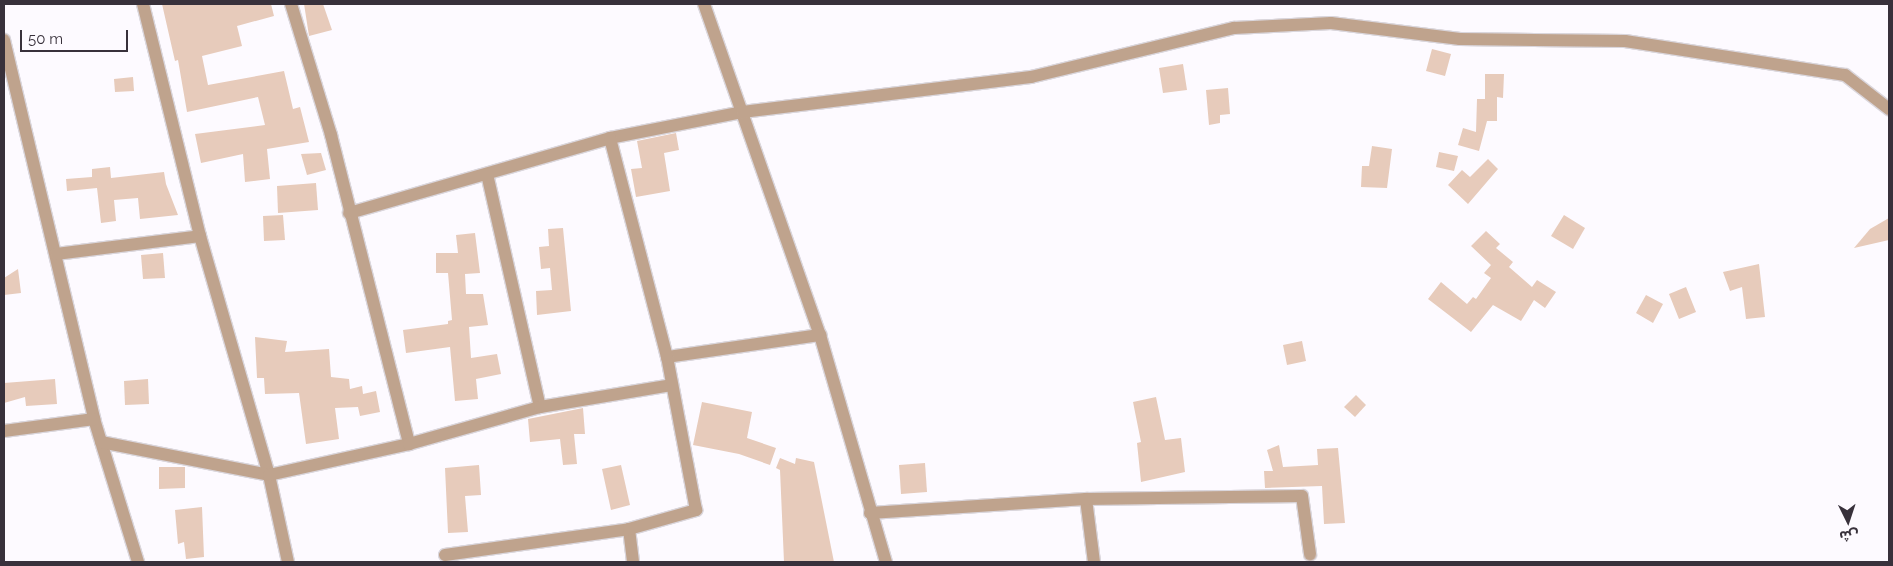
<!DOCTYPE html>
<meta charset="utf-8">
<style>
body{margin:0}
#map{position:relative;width:1893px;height:566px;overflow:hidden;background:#fdfaff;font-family:Raleway,"Noto Sans Arabic",sans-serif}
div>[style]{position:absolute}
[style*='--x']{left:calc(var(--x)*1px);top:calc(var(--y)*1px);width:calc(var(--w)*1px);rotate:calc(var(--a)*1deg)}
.building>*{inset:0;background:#e7cbbb}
.roads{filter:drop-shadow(1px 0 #dad6dc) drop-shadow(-1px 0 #dad6dc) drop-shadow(0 1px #dad6dc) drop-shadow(0 -1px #dad6dc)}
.minor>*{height:12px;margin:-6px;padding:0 6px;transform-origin:6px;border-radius:6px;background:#bfa38d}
span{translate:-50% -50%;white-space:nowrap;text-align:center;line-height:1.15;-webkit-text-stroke:4px #fdfaff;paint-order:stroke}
.frame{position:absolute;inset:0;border:5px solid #38313b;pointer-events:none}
.north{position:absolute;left:1823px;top:496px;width:50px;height:50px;-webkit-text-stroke:4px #fdfaff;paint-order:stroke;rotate:176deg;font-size:14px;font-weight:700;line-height:20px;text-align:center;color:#38313b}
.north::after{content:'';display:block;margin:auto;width:18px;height:22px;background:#38313b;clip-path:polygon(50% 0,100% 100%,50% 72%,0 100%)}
.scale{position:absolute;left:20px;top:30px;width:108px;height:22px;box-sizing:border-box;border:2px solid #38313b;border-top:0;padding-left:6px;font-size:15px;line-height:18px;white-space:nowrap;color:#38313b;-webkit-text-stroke:4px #fdfaff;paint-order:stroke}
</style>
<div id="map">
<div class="building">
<i style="clip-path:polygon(162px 4px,271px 4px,274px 16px,237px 26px,242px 46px,202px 56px,208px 85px,284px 71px,293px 109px,300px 107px,309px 142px,267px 149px,270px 179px,245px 182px,243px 154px,201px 163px,195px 134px,265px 125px,258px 97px,187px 112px,178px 60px,175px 61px)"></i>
<i style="clip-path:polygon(304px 4px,323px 4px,332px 30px,309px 36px)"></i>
<i style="clip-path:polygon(1432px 49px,1451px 54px,1445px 76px,1426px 71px)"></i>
<i style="clip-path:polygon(1183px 64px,1187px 90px,1163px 93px,1159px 68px)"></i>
<i style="clip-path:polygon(1485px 74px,1504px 74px,1503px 98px,1497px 97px,1497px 121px,1487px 121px,1479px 151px,1458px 145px,1463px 128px,1476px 132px,1477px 99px,1485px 99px)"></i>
<i style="clip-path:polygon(133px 77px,134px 91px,115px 92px,114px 79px)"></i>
<i style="clip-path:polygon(1228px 88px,1230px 114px,1220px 115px,1220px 123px,1209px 125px,1206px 90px)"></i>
<i style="clip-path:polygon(676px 133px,679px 150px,664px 153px,670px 191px,636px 197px,631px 169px,642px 168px,637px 141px)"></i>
<i style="clip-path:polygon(1372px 146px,1392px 149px,1387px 188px,1361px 187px,1362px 166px,1369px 166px)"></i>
<i style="clip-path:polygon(1439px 152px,1458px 156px,1454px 171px,1436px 167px)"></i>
<i style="clip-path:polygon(321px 153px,326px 170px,307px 175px,301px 154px)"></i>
<i style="clip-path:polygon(1488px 159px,1498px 169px,1468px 204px,1448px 185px,1462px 170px,1470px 177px)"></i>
<i style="clip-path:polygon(110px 167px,111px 178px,164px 172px,166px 184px,178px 215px,140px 219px,138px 198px,114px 200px,116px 221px,101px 223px,97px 188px,67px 191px,66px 179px,92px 177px,92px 169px)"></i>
<i style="clip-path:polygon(316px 183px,318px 210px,278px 213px,277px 186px)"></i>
<i style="clip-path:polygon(283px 215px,285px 240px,264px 241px,263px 216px)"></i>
<i style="clip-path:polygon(1564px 215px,1585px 228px,1573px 249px,1551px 236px)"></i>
<i style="clip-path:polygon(1889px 218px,1889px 240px,1854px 248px,1870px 229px)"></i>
<i style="clip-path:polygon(563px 228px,571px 311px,537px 315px,536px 291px,552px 290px,550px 268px,541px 269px,539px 247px,549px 246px,548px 229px)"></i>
<i style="clip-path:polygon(1486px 231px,1500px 244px,1496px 248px,1513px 262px,1509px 267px,1532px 287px,1537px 280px,1556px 292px,1545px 308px,1534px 300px,1521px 321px,1493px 305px,1471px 332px,1428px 299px,1441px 282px,1467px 304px,1473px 297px,1476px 299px,1491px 278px,1484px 273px,1491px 265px,1471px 246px)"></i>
<i style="clip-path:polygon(475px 233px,480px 273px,465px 274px,466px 294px,483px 294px,488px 325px,469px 327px,471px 358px,497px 354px,501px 374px,476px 379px,478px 399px,455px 401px,450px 347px,406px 353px,403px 330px,448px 324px,448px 321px,452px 320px,448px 273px,436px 273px,436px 253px,458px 253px,456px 235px)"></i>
<i style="clip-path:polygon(163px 253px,165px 278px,143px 279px,141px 255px)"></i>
<i style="clip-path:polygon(1759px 264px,1765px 317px,1746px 319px,1742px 287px,1730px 291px,1723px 272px)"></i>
<i style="clip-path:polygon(18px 269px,21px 293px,4px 295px,4px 278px)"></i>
<i style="clip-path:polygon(1686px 287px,1696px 312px,1679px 319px,1669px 294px)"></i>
<i style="clip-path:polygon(1646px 295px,1663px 304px,1653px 323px,1636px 313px)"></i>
<i style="clip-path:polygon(255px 337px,287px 341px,285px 352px,329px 349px,331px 377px,349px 379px,350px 389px,362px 386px,363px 394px,376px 391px,380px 412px,360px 416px,358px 407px,335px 408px,339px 439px,306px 444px,299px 393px,265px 394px,264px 378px,257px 378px)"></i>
<i style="clip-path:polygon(1302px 341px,1306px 361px,1287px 365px,1283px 345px)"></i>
<i style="clip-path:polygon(55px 379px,57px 404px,26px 406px,25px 397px,4px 403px,4px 383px)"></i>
<i style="clip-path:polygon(148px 379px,149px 404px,125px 405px,124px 381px)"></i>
<i style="clip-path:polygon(1356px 395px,1366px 405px,1355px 417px,1344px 407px)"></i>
<i style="clip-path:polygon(1156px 397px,1165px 440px,1181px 438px,1185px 472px,1141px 482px,1137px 443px,1141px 442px,1133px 402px)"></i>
<i style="clip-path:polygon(702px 402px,752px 412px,747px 438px,776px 448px,770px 465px,739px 454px,693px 445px)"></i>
<i style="clip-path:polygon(583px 408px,585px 434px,574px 434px,577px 464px,563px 465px,560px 439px,530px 442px,528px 419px)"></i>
<i style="clip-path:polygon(1279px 445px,1283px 467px,1318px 465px,1317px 449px,1338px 448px,1345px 523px,1324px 524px,1322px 486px,1265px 488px,1264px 471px,1273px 471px,1267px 450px)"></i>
<i style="clip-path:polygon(780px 458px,795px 464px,796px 458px,814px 462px,834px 562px,784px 562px,780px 470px,776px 468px)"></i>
<i style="clip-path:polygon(925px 463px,927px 492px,901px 494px,899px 465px)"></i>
<i style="clip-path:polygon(479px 465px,481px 495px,465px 496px,468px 532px,448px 533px,445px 468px)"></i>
<i style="clip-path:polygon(621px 465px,630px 505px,611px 510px,602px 469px)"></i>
<i style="clip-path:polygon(159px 467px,185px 467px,185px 488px,159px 489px)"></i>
<i style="clip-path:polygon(202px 507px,204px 557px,186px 559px,184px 542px,178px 544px,175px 510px)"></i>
</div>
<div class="roads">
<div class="minor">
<i style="--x:143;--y:4;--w:239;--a:76.2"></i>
<i style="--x:200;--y:236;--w:249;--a:73.9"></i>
<i style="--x:269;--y:475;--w:89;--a:77.7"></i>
<i style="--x:291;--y:4;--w:137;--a:73"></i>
<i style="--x:331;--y:135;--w:319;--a:75.8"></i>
<i style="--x:704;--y:4;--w:351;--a:70.7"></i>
<i style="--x:820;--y:335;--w:236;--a:73.8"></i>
<i style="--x:4;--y:40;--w:390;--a:76.6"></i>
<i style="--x:94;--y:419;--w:150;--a:72.9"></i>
<i style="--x:487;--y:174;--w:239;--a:77.2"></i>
<i style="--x:349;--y:213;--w:272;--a:-16"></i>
<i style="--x:610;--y:138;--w:135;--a:-11.1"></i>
<i style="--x:742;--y:112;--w:291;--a:-6.9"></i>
<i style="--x:1031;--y:77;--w:209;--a:-13.6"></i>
<i style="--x:1234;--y:28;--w:97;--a:-3"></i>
<i style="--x:1331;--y:23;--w:130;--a:7.1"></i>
<i style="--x:1460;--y:39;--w:165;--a:0.7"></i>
<i style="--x:1625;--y:41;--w:223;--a:8.8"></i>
<i style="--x:1845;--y:75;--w:56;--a:37.7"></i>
<i style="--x:56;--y:254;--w:145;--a:-7.1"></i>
<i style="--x:667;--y:357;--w:155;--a:-8.2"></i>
<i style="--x:4;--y:431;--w:91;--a:-7.6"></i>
<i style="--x:101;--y:442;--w:171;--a:11.1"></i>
<i style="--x:269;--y:475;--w:143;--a:-12.5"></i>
<i style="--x:409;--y:444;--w:136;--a:-15.8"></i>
<i style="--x:540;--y:407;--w:133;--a:-9.5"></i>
<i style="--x:1086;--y:499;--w:64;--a:82.8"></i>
<i style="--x:870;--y:513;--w:216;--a:-3.7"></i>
<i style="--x:1086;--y:499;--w:216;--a:-0.8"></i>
<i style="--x:1302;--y:496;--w:59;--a:82.1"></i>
<i style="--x:629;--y:529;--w:33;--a:83"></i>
<i style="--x:445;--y:555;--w:186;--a:-8"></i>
<i style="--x:629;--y:529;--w:70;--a:-15.8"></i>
<i style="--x:696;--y:510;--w:156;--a:-100.7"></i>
<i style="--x:667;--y:357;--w:226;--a:-104.6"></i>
</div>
</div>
<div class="frame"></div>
<div class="north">ش</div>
<div class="scale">50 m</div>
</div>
